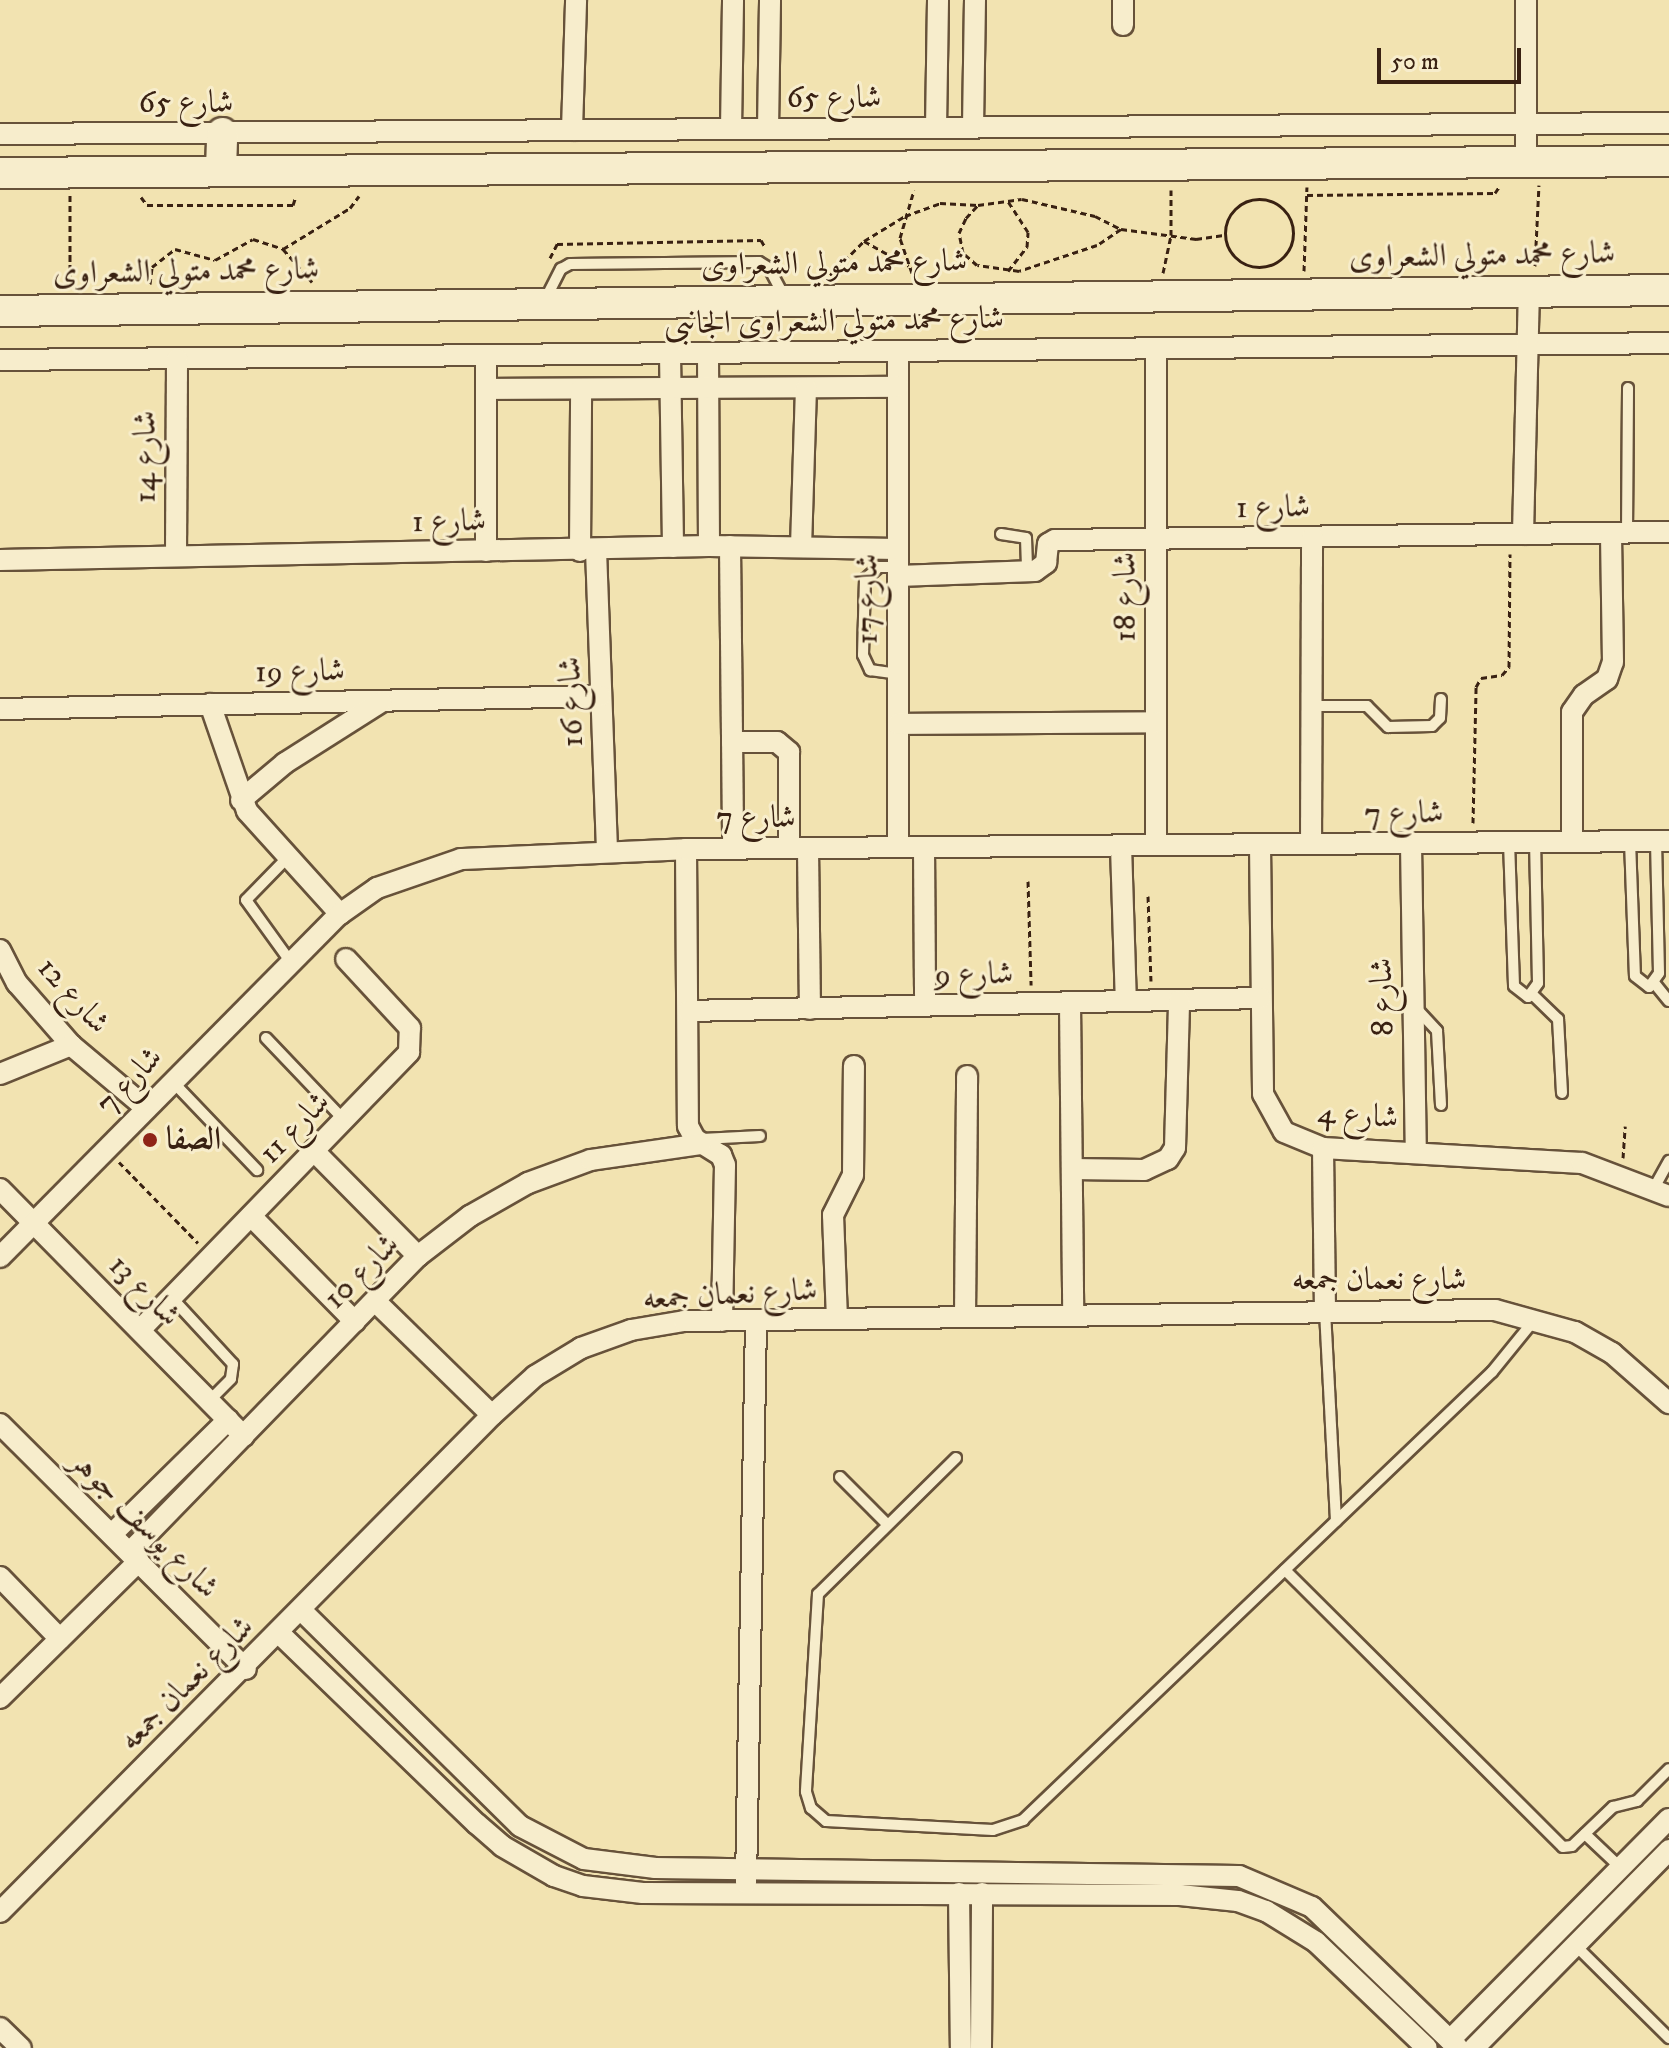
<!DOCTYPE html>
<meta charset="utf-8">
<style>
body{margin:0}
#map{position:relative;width:1669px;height:2048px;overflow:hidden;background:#f2e3b1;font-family:"IM FELL DW Pica",Amiri,serif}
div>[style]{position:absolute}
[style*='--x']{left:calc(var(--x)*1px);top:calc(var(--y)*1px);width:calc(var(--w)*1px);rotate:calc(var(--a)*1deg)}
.path>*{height:3px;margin-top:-1.5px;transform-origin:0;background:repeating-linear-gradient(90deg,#392112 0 6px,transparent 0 10px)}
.path>.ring{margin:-1.5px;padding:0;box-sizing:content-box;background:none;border:3px solid #392112;border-radius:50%}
.roads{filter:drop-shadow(2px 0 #67523a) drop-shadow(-2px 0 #67523a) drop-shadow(0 2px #67523a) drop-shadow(0 -2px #67523a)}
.lane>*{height:10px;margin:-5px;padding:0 5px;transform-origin:5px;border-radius:5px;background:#f7edcc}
.street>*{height:20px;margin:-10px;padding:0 10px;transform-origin:10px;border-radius:10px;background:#f7edcc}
.secondary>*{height:30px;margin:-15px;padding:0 15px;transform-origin:15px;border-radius:15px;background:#f7edcc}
.dots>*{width:22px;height:22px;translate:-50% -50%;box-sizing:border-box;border:4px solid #f7edcc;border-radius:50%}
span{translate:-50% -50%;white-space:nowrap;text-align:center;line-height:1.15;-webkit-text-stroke:6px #f7edcc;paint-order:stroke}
.street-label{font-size:32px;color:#392112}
.poi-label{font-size:32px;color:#392112;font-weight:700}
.left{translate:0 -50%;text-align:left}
.scale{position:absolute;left:1377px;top:48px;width:144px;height:36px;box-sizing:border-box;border:4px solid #392112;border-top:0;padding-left:10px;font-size:24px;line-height:28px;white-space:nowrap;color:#392112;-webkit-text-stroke:6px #f7edcc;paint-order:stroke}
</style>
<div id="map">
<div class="path">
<i style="--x:70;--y:195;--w:92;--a:90"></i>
<i style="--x:1307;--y:195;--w:188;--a:-0.6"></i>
<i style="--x:1495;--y:193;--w:7;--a:-56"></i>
<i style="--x:141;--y:197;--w:10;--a:53"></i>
<i style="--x:147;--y:205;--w:146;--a:0"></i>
<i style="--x:293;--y:205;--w:9;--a:-72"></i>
<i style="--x:1022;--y:199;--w:75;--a:13.1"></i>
<i style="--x:1095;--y:216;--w:29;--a:27"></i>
<i style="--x:1121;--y:229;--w:29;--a:146"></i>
<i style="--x:1097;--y:245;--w:82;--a:161.6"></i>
<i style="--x:1019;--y:271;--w:42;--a:-171.9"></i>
<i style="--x:977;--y:265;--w:18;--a:-139"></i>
<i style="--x:963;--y:253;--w:20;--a:-101"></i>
<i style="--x:959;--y:233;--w:17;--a:-65"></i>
<i style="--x:966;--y:218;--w:18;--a:-47"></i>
<i style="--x:978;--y:205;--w:44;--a:-7.8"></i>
<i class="ring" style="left:1225px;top:199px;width:65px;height:65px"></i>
<i style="--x:1121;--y:229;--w:76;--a:7.6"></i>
<i style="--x:1196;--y:239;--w:28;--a:-8"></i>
<i style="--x:864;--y:241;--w:51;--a:29.1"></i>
<i style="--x:283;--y:249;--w:44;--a:48.7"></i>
<i style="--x:550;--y:258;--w:16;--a:-63"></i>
<i style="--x:557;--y:244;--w:204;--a:-1.1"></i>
<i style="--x:761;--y:240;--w:8;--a:60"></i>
<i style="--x:1535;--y:266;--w:81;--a:-87.2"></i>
<i style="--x:1008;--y:271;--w:31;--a:-52"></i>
<i style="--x:1027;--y:247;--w:15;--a:-86"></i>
<i style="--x:1028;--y:232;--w:37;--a:-123"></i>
<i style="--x:1304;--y:271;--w:84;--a:-88"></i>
<i style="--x:912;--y:273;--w:37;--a:-109"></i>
<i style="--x:900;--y:238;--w:50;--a:-73.7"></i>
<i style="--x:1163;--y:273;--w:39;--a:-78"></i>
<i style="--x:1171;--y:235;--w:45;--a:-90"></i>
<i style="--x:830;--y:275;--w:48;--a:-45"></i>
<i style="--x:864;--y:241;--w:48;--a:-31.4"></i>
<i style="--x:905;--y:216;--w:37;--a:-20"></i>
<i style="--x:940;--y:203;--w:38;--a:3"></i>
<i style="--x:150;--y:284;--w:17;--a:-83"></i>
<i style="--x:152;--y:267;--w:29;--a:-38"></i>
<i style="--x:175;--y:249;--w:41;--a:15.4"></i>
<i style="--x:215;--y:260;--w:43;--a:-28.9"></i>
<i style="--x:253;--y:239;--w:32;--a:18"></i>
<i style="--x:283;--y:249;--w:79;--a:-31.5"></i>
<i style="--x:350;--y:208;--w:15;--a:-53"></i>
<i style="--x:1473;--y:823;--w:136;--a:-88.7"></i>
<i style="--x:1476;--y:687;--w:10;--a:-61"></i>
<i style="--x:1481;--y:678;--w:21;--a:-8"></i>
<i style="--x:1502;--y:675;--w:11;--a:-49"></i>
<i style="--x:1509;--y:667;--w:113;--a:-89.5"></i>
<i style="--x:1028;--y:881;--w:104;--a:88.3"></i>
<i style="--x:1148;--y:896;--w:85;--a:88"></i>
<i style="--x:1623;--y:1158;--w:32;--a:-86"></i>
<i style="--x:119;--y:1162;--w:113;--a:45.7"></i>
</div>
<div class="roads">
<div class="lane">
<i style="--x:546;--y:298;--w:33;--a:-63"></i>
<i style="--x:561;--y:269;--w:10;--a:-29"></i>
<i style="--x:570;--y:264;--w:189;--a:-0.6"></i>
<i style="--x:759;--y:262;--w:12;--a:31"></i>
<i style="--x:769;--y:268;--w:32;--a:62"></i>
<i style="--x:1627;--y:533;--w:145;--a:-89.6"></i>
<i style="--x:1001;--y:534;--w:25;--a:9"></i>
<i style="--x:1026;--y:538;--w:33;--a:88"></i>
<i style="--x:898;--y:567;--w:19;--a:180"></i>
<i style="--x:879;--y:567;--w:18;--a:139"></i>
<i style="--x:865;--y:579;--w:76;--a:91.5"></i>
<i style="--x:863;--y:655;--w:17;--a:65"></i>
<i style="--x:870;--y:670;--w:28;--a:8"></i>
<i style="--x:1312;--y:706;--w:55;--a:0"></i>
<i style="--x:1367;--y:706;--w:30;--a:45"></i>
<i style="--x:1388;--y:727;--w:44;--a:-1.3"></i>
<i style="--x:1432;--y:726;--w:11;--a:-45"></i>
<i style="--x:1440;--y:718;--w:19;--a:-87"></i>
<i style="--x:1630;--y:841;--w:135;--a:87.9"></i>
<i style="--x:1635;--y:976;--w:18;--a:38"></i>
<i style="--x:1649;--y:987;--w:17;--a:-54"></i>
<i style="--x:1659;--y:973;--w:132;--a:-91.3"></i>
<i style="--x:1509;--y:842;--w:144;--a:88"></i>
<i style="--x:1514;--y:986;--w:18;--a:38"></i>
<i style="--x:1528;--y:997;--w:17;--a:-54"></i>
<i style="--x:1538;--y:983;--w:141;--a:-91.2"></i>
<i style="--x:288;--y:857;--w:60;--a:134.3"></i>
<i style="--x:246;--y:900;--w:75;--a:54.2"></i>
<i style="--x:1655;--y:984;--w:22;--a:51"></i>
<i style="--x:1533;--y:995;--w:35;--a:44"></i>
<i style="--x:1558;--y:1019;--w:74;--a:86.9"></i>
<i style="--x:1414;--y:1006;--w:34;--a:47"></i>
<i style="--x:1437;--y:1031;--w:74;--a:86.9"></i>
<i style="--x:266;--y:1038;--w:113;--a:46.4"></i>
<i style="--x:173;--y:1082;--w:122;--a:46.3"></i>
<i style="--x:702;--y:1139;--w:58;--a:-3"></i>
<i style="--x:1654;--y:1188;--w:31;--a:-61"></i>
<i style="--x:172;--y:1298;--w:90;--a:47.3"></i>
<i style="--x:233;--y:1364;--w:15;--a:98"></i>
<i style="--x:231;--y:1379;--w:31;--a:135"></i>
<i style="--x:1325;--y:1311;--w:210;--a:87"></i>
<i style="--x:956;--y:1458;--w:194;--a:135.4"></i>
<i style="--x:818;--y:1594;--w:198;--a:93.5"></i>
<i style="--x:806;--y:1792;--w:17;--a:73"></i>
<i style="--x:811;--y:1808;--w:20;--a:41"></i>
<i style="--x:826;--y:1821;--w:167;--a:3.1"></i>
<i style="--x:993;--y:1830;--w:32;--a:-18"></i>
<i style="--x:1023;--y:1820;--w:649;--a:-43.69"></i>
<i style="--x:1492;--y:1372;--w:68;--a:-50.9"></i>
<i style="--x:840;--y:1477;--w:66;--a:45"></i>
<i style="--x:1285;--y:1570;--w:392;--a:44.9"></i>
<i style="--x:1563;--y:1847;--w:9;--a:-6"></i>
<i style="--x:1572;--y:1846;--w:57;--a:-43.6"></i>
<i style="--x:1613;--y:1807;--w:25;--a:-14"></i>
<i style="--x:1637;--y:1801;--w:45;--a:-45"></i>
<i style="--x:1585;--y:1834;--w:50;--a:43.4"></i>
<i style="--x:1574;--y:1944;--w:134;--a:44.7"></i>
</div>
<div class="street">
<i style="--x:1526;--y:0;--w:162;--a:90"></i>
<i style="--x:1123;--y:25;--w:25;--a:-90"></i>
<i style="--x:973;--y:127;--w:127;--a:-89.1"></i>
<i style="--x:936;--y:128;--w:128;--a:-89.1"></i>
<i style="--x:731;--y:129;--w:129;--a:-89.1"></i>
<i style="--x:768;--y:129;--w:129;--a:-89.1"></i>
<i style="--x:572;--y:130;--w:130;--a:-88.2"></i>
<i style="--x:0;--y:134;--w:1669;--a:-0.38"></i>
<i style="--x:1156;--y:349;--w:496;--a:90"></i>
<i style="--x:898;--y:351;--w:496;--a:90"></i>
<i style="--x:670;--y:354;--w:193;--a:89.1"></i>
<i style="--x:708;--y:355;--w:191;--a:89.7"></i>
<i style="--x:0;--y:360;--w:1669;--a:-0.58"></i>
<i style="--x:486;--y:389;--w:412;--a:-0.3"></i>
<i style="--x:1523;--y:534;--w:243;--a:-88.6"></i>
<i style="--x:730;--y:546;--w:303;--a:89.4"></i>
<i style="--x:801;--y:547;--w:159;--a:-88.2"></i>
<i style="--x:596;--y:550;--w:302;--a:87.9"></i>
<i style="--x:486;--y:551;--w:195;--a:-90"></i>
<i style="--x:580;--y:551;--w:162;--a:-89.6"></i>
<i style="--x:176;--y:555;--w:196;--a:-89.7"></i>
<i style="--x:0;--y:560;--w:709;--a:-1.13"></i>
<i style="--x:709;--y:546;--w:189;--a:0.9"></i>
<i style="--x:898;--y:576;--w:137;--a:-2.1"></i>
<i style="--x:1035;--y:571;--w:14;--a:-36"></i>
<i style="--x:1046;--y:563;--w:19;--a:-84"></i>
<i style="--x:1048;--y:544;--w:8;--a:-30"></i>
<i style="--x:1055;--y:540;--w:614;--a:-0.75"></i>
<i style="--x:210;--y:704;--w:113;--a:70.9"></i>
<i style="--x:247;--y:811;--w:139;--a:47.9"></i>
<i style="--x:0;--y:709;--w:601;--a:-1.24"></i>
<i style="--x:898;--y:724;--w:258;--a:-0.4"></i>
<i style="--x:732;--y:742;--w:45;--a:0"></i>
<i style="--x:777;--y:742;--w:16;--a:40"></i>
<i style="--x:789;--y:752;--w:96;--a:90"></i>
<i style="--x:241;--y:800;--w:57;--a:-40.1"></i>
<i style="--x:285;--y:763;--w:114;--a:-32.4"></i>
<i style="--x:1572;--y:842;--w:130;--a:-90"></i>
<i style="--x:1572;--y:712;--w:21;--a:-55"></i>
<i style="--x:1584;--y:695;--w:28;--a:-35"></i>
<i style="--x:1607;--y:679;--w:18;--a:-71"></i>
<i style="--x:1613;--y:662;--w:129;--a:-90.9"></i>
<i style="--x:1311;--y:844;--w:307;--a:-89.8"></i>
<i style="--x:1411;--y:844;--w:306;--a:89.1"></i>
<i style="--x:1260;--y:845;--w:249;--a:89.3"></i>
<i style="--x:1263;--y:1094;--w:43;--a:61.1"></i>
<i style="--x:1284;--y:1132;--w:42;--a:22.3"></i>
<i style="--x:1323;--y:1148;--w:259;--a:3.3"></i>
<i style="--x:1582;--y:1163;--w:93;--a:20.8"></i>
<i style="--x:1121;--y:846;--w:155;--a:88.2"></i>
<i style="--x:924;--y:847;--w:159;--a:89.6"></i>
<i style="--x:808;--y:848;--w:161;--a:89.3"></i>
<i style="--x:686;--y:849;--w:277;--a:89.6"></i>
<i style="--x:688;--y:1126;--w:15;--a:62"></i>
<i style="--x:695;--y:1139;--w:31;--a:32"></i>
<i style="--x:721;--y:1155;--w:11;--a:68"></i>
<i style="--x:725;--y:1165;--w:156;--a:91.1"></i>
<i style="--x:0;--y:950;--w:37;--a:63"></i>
<i style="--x:17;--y:983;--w:82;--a:48.9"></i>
<i style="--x:71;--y:1045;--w:98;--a:40"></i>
<i style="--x:1070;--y:1003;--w:312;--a:89.4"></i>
<i style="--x:688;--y:1011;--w:573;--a:-1.3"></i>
<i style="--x:0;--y:1074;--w:77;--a:-22.2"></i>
<i style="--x:1323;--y:1148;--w:162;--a:89.3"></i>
<i style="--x:314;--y:1151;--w:148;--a:45.3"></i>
<i style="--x:1072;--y:1169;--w:72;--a:0.8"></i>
<i style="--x:1144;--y:1170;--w:26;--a:-25"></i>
<i style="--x:1168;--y:1159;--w:13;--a:-58"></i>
<i style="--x:1175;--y:1148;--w:147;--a:-88.4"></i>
<i style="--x:0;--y:1189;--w:347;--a:45.4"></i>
<i style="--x:251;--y:1216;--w:148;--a:45.5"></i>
<i style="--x:0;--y:1257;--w:483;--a:-45.3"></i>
<i style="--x:340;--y:914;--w:45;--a:-35.1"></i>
<i style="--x:377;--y:888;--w:89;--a:-19"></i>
<i style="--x:461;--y:859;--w:225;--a:-2.5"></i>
<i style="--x:686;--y:849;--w:983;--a:-0.47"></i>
<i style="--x:375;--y:1301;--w:163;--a:44.3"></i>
<i style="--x:965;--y:1317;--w:241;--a:-89.5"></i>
<i style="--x:837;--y:1319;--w:104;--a:-92.2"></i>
<i style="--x:833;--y:1215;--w:45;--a:-63.4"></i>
<i style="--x:853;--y:1175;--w:109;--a:-89.5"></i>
<i style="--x:140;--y:1330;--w:387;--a:-45.9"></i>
<i style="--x:409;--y:1052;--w:24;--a:-88"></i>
<i style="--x:410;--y:1028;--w:94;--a:-132.8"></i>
<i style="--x:0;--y:1424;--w:347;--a:44.9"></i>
<i style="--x:112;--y:1534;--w:163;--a:-44.5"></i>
<i style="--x:130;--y:1552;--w:413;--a:-45.8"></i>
<i style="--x:418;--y:1256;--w:66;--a:-37.6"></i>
<i style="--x:470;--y:1216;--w:67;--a:-29.6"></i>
<i style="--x:528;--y:1183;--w:67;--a:-20.1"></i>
<i style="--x:591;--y:1160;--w:111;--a:-8.3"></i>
<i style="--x:0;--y:1577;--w:86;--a:45.9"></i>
<i style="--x:302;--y:1611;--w:306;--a:44.6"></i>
<i style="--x:520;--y:1826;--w:72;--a:27.3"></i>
<i style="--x:584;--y:1859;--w:72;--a:7.2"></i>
<i style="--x:655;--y:1868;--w:584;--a:0.78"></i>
<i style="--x:1239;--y:1876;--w:79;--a:23"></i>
<i style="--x:1312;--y:1907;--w:203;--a:44"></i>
<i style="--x:280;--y:1634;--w:274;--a:44"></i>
<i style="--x:477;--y:1824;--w:33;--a:41"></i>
<i style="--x:502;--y:1846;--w:60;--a:30"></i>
<i style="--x:554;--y:1876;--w:31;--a:19"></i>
<i style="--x:583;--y:1886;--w:60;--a:6.7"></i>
<i style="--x:643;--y:1893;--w:537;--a:0.21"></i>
<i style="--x:1180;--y:1895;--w:58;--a:5.9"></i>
<i style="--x:1238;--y:1901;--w:30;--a:20"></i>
<i style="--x:1266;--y:1911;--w:59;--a:31.8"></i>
<i style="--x:1316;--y:1942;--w:153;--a:43.7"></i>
<i style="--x:0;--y:1698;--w:195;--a:-44.6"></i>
<i style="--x:746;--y:1883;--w:563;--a:-88.98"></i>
<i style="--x:959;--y:1893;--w:155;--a:89.3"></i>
<i style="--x:0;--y:1912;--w:699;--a:-45.29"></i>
<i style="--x:492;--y:1415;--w:58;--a:-42.2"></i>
<i style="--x:535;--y:1376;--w:54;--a:-31.3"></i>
<i style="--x:581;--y:1348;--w:53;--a:-19.8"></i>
<i style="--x:631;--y:1330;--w:54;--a:-9.6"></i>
<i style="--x:684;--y:1321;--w:811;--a:-0.78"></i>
<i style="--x:1495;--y:1310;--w:83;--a:15.4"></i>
<i style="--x:1575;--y:1332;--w:43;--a:29.6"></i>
<i style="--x:1612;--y:1353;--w:76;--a:41.3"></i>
<i style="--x:0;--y:2028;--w:29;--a:44"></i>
<i style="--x:1450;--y:2040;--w:311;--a:-45.3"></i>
<i style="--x:981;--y:2048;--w:155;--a:-89.6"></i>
<i style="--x:1474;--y:2048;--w:278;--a:-45.4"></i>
</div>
<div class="secondary">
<i style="--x:221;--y:169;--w:36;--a:-88"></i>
<i style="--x:0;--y:173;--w:1669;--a:-0.41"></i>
<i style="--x:0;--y:311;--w:1669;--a:-0.72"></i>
</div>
</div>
<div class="dots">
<i style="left:150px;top:1140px;background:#8f2418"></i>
</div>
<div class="street-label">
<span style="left:834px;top:98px">شارع 65</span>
<span style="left:186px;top:103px">شارع 65</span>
<span style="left:1482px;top:256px;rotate:-1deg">شارع محمد متولي الشعراوى</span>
<span style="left:834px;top:264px;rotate:-1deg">شارع محمد متولي الشعراوى</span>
<span style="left:186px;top:272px;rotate:-1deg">شارع محمد متولي الشعراوى</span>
<span style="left:834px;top:322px;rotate:-1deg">شارع محمد متولي الشعراوى الجانبى</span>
<span style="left:146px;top:457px;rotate:-90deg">شارع 14</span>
<span style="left:1273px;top:508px;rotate:-1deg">شارع 1</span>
<span style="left:449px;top:522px;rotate:-1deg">شارع 1</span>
<span style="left:1126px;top:597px;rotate:-90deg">شارع 18</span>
<span style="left:868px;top:599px;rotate:-90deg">شارع 17</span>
<span style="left:300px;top:672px;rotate:-1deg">شارع 19</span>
<span style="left:572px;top:702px;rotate:-92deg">شارع 16</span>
<span style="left:1404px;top:814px;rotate:-1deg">شارع 7</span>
<span style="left:756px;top:818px">شارع 7</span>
<span style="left:974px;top:975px;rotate:-1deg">شارع 9</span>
<span style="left:73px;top:996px;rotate:48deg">شارع 12</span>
<span style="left:1383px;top:997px;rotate:-91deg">شارع 8</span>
<span style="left:130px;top:1081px;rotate:-46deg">شارع 7</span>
<span style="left:1358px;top:1116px;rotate:4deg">شارع 4</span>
<span style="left:295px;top:1128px;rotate:-46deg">شارع 11</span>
<span style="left:362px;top:1272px;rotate:-45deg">شارع 10</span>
<span style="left:1379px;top:1280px">شارع نعمان جمعه</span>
<span style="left:144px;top:1291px;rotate:45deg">شارع 13</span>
<span style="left:730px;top:1295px;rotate:-3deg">شارع نعمان جمعه</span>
<span style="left:144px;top:1525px;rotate:45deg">شارع يوسف جوهر</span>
<span style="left:187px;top:1684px;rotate:-45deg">شارع نعمان جمعه</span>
</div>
<div class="poi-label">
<span class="left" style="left:166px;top:1140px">الصفا</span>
</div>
<div class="scale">50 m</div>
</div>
